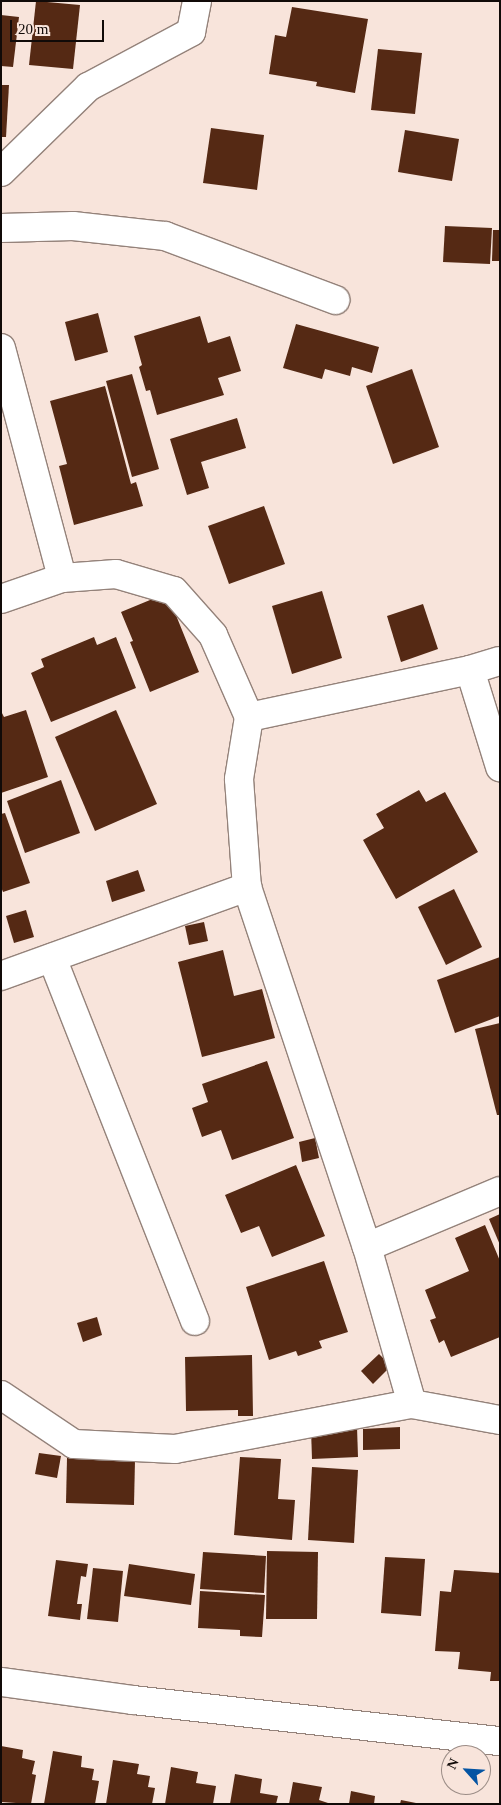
<!DOCTYPE html>
<style>
body{margin:0}
#map{position:relative;width:501px;height:1805px;overflow:hidden;background:#f8e4db;font-family:Georgia,serif}
div>[style]{position:absolute}
[style*='--x']{left:calc(var(--x)*1px);top:calc(var(--y)*1px);width:calc(var(--w)*1px);rotate:calc(var(--a)*1deg)}
.building>*{inset:0;background:#552914}
.roads{filter:drop-shadow(1px 0 #94827a) drop-shadow(-1px 0 #94827a) drop-shadow(0 1px #94827a) drop-shadow(0 -1px #94827a)}
.minor>*{height:28px;margin:-14px;padding:0 14px;transform-origin:14px;border-radius:14px;background:#fff}
span{translate:-50% -50%;white-space:nowrap;text-align:center;line-height:1.15;-webkit-text-stroke:5px #f8e4db;paint-order:stroke}
.frame{position:absolute;inset:0;border:2px solid #110a08;pointer-events:none}
.north{position:absolute;left:441px;top:1745px;width:50px;height:50px;box-sizing:border-box;background:#f8e4db;border:1px solid #9c8d87;border-radius:50%;rotate:296deg;font-size:14px;font-weight:700;line-height:20px;text-align:center;color:#110a08}
.north::after{content:'';display:block;margin:auto;width:18px;height:22px;background:#0454a3;clip-path:polygon(50% 0,100% 100%,50% 72%,0 100%)}
.scale{position:absolute;left:10px;top:20px;width:94px;height:22px;box-sizing:border-box;border:2px solid #110a08;border-top:0;padding-left:6px;font-size:15px;line-height:18px;white-space:nowrap;color:#110a08;-webkit-text-stroke:4px #f8e4db;paint-order:stroke}
</style>
<div id="map">
<div class="building">
<i style="clip-path:polygon(36px 1px,80px 5px,73px 69px,29px 65px)"></i>
<i style="clip-path:polygon(292px 7px,368px 19px,355px 93px,316px 86px,317px 82px,269px 74px,275px 35px,286px 37px)"></i>
<i style="clip-path:polygon(1px 15px,19px 17px,13px 67px,1px 66px)"></i>
<i style="clip-path:polygon(378px 49px,422px 53px,415px 114px,371px 110px)"></i>
<i style="clip-path:polygon(1px 85px,9px 85px,6px 137px,1px 137px)"></i>
<i style="clip-path:polygon(211px 128px,264px 135px,257px 190px,203px 183px)"></i>
<i style="clip-path:polygon(405px 130px,459px 139px,452px 181px,398px 172px)"></i>
<i style="clip-path:polygon(445px 226px,492px 228px,490px 264px,443px 262px)"></i>
<i style="clip-path:polygon(493px 230px,500px 230px,500px 261px,492px 261px)"></i>
<i style="clip-path:polygon(98px 313px,108px 352px,75px 361px,65px 322px)"></i>
<i style="clip-path:polygon(200px 316px,208px 343px,230px 336px,241px 371px,218px 378px,224px 395px,157px 415px,150px 390px,146px 391px,139px 367px,142px 365px,134px 336px)"></i>
<i style="clip-path:polygon(296px 324px,379px 347px,372px 373px,352px 367px,350px 376px,325px 369px,322px 379px,283px 368px)"></i>
<i style="clip-path:polygon(412px 369px,439px 447px,393px 464px,366px 386px)"></i>
<i style="clip-path:polygon(132px 374px,159px 469px,132px 477px,106px 381px)"></i>
<i style="clip-path:polygon(105px 386px,131px 484px,136px 482px,143px 506px,74px 525px,59px 466px,67px 464px,50px 401px)"></i>
<i style="clip-path:polygon(237px 418px,246px 448px,201px 462px,209px 488px,187px 495px,170px 439px)"></i>
<i style="clip-path:polygon(264px 506px,285px 564px,229px 584px,208px 526px)"></i>
<i style="clip-path:polygon(322px 591px,342px 658px,292px 674px,272px 606px)"></i>
<i style="clip-path:polygon(167px 593px,199px 672px,150px 692px,130px 642px,133px 641px,121px 612px)"></i>
<i style="clip-path:polygon(423px 604px,438px 649px,401px 662px,387px 616px)"></i>
<i style="clip-path:polygon(94px 637px,97px 645px,116px 637px,136px 688px,51px 722px,31px 673px,44px 667px,41px 659px)"></i>
<i style="clip-path:polygon(26px 710px,48px 777px,1px 793px,1px 711px,4px 717px)"></i>
<i style="clip-path:polygon(116px 710px,157px 804px,95px 831px,55px 737px)"></i>
<i style="clip-path:polygon(61px 780px,80px 833px,25px 853px,7px 801px)"></i>
<i style="clip-path:polygon(419px 790px,426px 802px,445px 792px,478px 852px,396px 899px,363px 840px,384px 828px,376px 814px)"></i>
<i style="clip-path:polygon(5px 813px,30px 883px,3px 892px,1px 887px,1px 814px)"></i>
<i style="clip-path:polygon(138px 870px,145px 891px,112px 902px,106px 881px)"></i>
<i style="clip-path:polygon(454px 889px,482px 947px,446px 965px,418px 907px)"></i>
<i style="clip-path:polygon(26px 910px,34px 937px,14px 943px,6px 916px)"></i>
<i style="clip-path:polygon(204px 922px,208px 941px,189px 945px,185px 926px)"></i>
<i style="clip-path:polygon(223px 950px,234px 996px,262px 989px,275px 1038px,202px 1057px,178px 962px)"></i>
<i style="clip-path:polygon(500px 957px,500px 1016px,455px 1033px,437px 980px)"></i>
<i style="clip-path:polygon(500px 1023px,500px 1115px,497px 1115px,475px 1029px)"></i>
<i style="clip-path:polygon(267px 1061px,294px 1138px,232px 1160px,221px 1130px,202px 1137px,192px 1108px,208px 1102px,202px 1084px)"></i>
<i style="clip-path:polygon(315px 1138px,319px 1158px,302px 1162px,299px 1142px)"></i>
<i style="clip-path:polygon(296px 1165px,325px 1236px,272px 1257px,259px 1226px,241px 1233px,225px 1195px)"></i>
<i style="clip-path:polygon(500px 1214px,500px 1245px,489px 1219px)"></i>
<i style="clip-path:polygon(485px 1225px,500px 1261px,500px 1337px,451px 1357px,444px 1340px,439px 1343px,430px 1320px,436px 1318px,425px 1290px,469px 1271px,455px 1238px)"></i>
<i style="clip-path:polygon(324px 1261px,348px 1332px,319px 1341px,322px 1348px,298px 1356px,296px 1351px,269px 1360px,246px 1287px)"></i>
<i style="clip-path:polygon(97px 1317px,102px 1335px,83px 1342px,77px 1323px)"></i>
<i style="clip-path:polygon(379px 1354px,391px 1366px,373px 1384px,361px 1371px)"></i>
<i style="clip-path:polygon(252px 1355px,253px 1416px,238px 1416px,238px 1410px,186px 1411px,185px 1357px)"></i>
<i style="clip-path:polygon(357px 1427px,358px 1457px,312px 1459px,311px 1429px)"></i>
<i style="clip-path:polygon(400px 1427px,400px 1449px,363px 1450px,363px 1429px)"></i>
<i style="clip-path:polygon(39px 1453px,61px 1456px,57px 1478px,35px 1474px)"></i>
<i style="clip-path:polygon(240px 1457px,281px 1459px,278px 1499px,295px 1500px,292px 1540px,234px 1535px)"></i>
<i style="clip-path:polygon(67px 1458px,135px 1460px,134px 1505px,66px 1503px)"></i>
<i style="clip-path:polygon(312px 1467px,358px 1470px,354px 1543px,308px 1540px)"></i>
<i style="clip-path:polygon(267px 1551px,318px 1552px,317px 1619px,266px 1619px)"></i>
<i style="clip-path:polygon(203px 1552px,266px 1556px,264px 1593px,200px 1589px)"></i>
<i style="clip-path:polygon(385px 1557px,425px 1559px,421px 1616px,381px 1613px)"></i>
<i style="clip-path:polygon(56px 1560px,88px 1564px,86px 1577px,81px 1576px,77px 1604px,82px 1604px,80px 1620px,48px 1616px)"></i>
<i style="clip-path:polygon(129px 1564px,195px 1574px,191px 1605px,124px 1596px)"></i>
<i style="clip-path:polygon(93px 1568px,123px 1571px,118px 1622px,87px 1619px)"></i>
<i style="clip-path:polygon(454px 1570px,500px 1573px,500px 1681px,490px 1681px,491px 1672px,458px 1669px,460px 1652px,435px 1651px,440px 1591px,451px 1592px)"></i>
<i style="clip-path:polygon(200px 1591px,265px 1595px,262px 1637px,240px 1636px,240px 1630px,198px 1628px)"></i>
<i style="clip-path:polygon(1px 1746px,23px 1750px,22px 1758px,35px 1761px,32px 1774px,36px 1775px,31px 1804px,1px 1802px)"></i>
<i style="clip-path:polygon(53px 1751px,82px 1756px,81px 1767px,94px 1769px,92px 1780px,99px 1781px,95px 1804px,44px 1804px)"></i>
<i style="clip-path:polygon(113px 1760px,139px 1764px,137px 1774px,150px 1776px,148px 1787px,155px 1788px,152px 1804px,106px 1804px)"></i>
<i style="clip-path:polygon(171px 1767px,198px 1772px,196px 1783px,216px 1786px,213px 1804px,165px 1804px)"></i>
<i style="clip-path:polygon(235px 1774px,262px 1779px,260px 1793px,278px 1796px,276px 1804px,230px 1804px)"></i>
<i style="clip-path:polygon(293px 1782px,322px 1787px,319px 1800px,331px 1804px,289px 1804px)"></i>
<i style="clip-path:polygon(351px 1791px,375px 1796px,374px 1804px,349px 1804px)"></i>
<i style="clip-path:polygon(401px 1800px,416px 1803px,416px 1804px,400px 1804px)"></i>
</div>
<div class="roads">
<div class="minor">
<i style="--x:1;--y:172;--w:122;--a:-44.3"></i>
<i style="--x:88;--y:87;--w:117;--a:-28.1"></i>
<i style="--x:191;--y:32;--w:32;--a:-79"></i>
<i style="--x:1;--y:228;--w:72;--a:-1.6"></i>
<i style="--x:73;--y:226;--w:93;--a:6.2"></i>
<i style="--x:165;--y:236;--w:182;--a:20.6"></i>
<i style="--x:1;--y:348;--w:238;--a:75.1"></i>
<i style="--x:1;--y:599;--w:65;--a:-19"></i>
<i style="--x:62;--y:578;--w:54;--a:-4.2"></i>
<i style="--x:116;--y:574;--w:60;--a:16.3"></i>
<i style="--x:174;--y:591;--w:59;--a:48.4"></i>
<i style="--x:213;--y:635;--w:90;--a:66.3"></i>
<i style="--x:249;--y:717;--w:63;--a:99.2"></i>
<i style="--x:239;--y:779;--w:108;--a:85.8"></i>
<i style="--x:247;--y:887;--w:379;--a:71.6"></i>
<i style="--x:367;--y:1247;--w:163;--a:74"></i>
<i style="--x:470;--y:670;--w:102;--a:72.8"></i>
<i style="--x:249;--y:717;--w:226;--a:-12"></i>
<i style="--x:470;--y:670;--w:31;--a:-17"></i>
<i style="--x:52;--y:958;--w:390;--a:68.5"></i>
<i style="--x:1;--y:976;--w:262;--a:-19.9"></i>
<i style="--x:367;--y:1247;--w:144;--a:-22.8"></i>
<i style="--x:1;--y:1395;--w:88;--a:33.9"></i>
<i style="--x:74;--y:1444;--w:101;--a:2.8"></i>
<i style="--x:175;--y:1449;--w:241;--a:-10.8"></i>
<i style="--x:412;--y:1404;--w:89;--a:10.3"></i>
<i style="--x:1;--y:1682;--w:133;--a:7.8"></i>
<i style="--x:133;--y:1700;--w:369;--a:6.4"></i>
</div>
</div>
<div class="frame"></div>
<div class="north">N</div>
<div class="scale">20 m</div>
</div>
